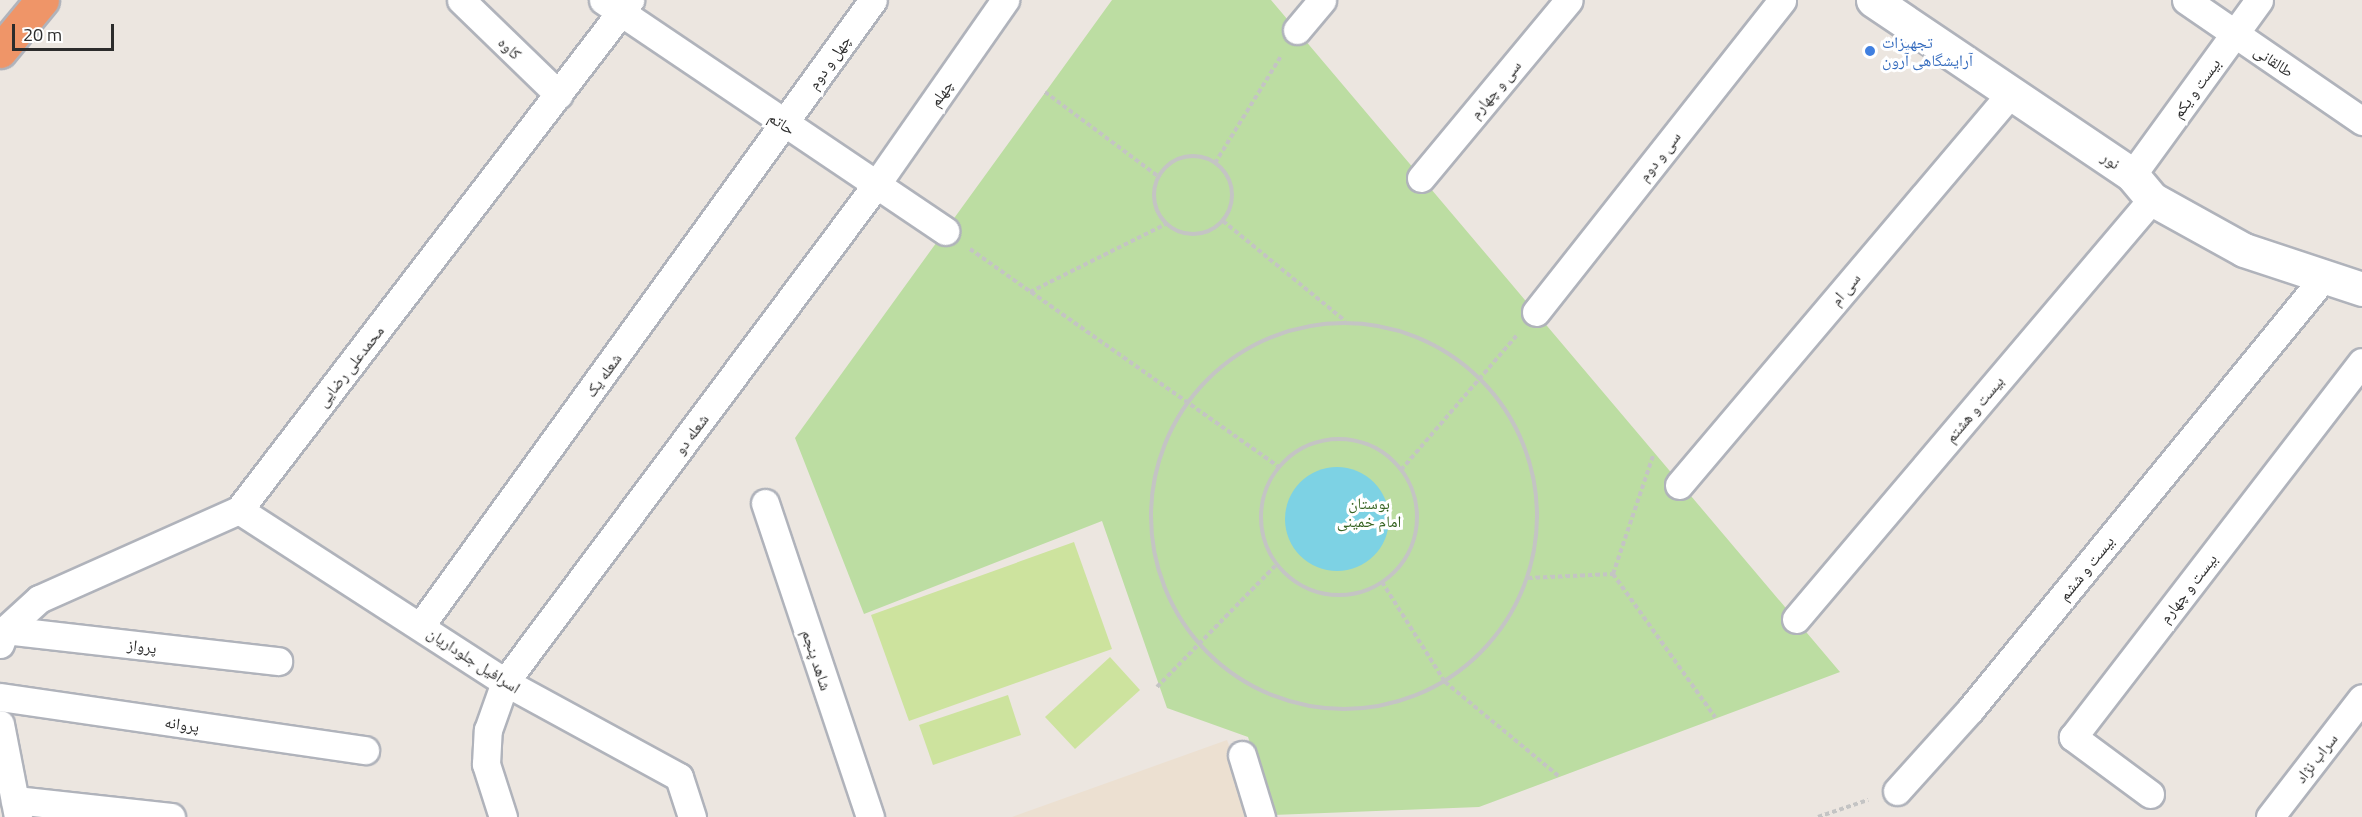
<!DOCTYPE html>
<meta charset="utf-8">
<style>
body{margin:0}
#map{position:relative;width:2362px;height:817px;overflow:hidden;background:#ece6e0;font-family:"Titillium Web","Noto Naskh Arabic",sans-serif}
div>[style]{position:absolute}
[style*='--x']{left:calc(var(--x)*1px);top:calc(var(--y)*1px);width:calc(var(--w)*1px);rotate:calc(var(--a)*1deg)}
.education>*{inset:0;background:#ece0d1}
.green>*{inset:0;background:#bcdda2}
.pitch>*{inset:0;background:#cde39e}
.water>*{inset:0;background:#7dd2e4}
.round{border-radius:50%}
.path>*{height:4px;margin-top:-2px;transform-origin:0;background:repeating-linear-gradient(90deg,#c4c4c4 0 4.5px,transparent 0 7.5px)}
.path>.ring{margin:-2px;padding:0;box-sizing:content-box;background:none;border:4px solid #c4c4c4;border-radius:50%}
.roads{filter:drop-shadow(2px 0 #b0b3bb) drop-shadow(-2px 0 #b0b3bb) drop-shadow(0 2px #b0b3bb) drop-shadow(0 -2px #b0b3bb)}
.street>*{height:27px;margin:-13.5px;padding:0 13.5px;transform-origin:13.5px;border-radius:13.5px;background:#fff}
.secondary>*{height:33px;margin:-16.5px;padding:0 16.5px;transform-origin:16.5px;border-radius:16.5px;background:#fff}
.highway>*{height:33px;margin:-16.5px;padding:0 16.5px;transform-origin:16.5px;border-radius:16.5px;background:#ef9568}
.dots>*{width:16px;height:16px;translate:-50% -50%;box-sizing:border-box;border:3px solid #fff;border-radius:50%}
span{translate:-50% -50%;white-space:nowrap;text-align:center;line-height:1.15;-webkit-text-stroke:6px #fff;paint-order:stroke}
.shop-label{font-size:16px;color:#366cbe}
.left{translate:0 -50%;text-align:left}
.street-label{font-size:16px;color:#2c2c2c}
.park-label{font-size:16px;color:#366322}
.scale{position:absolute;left:12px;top:24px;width:102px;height:27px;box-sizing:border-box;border:3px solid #2c2c2c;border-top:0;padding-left:8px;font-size:18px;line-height:21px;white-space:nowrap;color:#2c2c2c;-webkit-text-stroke:4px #fff;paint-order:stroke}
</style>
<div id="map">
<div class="education">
<i style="clip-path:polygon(1227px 740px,1257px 817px,1012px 817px)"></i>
</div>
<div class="green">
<i style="clip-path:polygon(1112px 0,1271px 0,1840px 672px,1479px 807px,1273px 815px,1248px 737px,1167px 708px,1102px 521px,864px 614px,795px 438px)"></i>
</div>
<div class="pitch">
<i style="clip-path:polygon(1074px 542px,1112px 649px,909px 721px,871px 615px)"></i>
<i style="clip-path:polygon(1110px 657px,1140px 690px,1075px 749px,1045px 717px)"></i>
<i style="clip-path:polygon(1008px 695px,1021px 735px,933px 765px,919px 725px)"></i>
</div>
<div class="water">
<i class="round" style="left:1285px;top:467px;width:104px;height:104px"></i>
</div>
<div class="path">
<i style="--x:1045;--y:92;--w:142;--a:36.7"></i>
<i class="ring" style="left:1154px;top:156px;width:74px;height:74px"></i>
<i style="--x:1215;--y:163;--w:126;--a:-58.3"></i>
<i style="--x:1223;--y:221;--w:158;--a:39.3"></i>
<i style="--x:970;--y:249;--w:378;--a:35.2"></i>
<i style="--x:1030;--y:292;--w:152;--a:-26.6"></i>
<i class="ring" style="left:1151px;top:323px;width:382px;height:382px"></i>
<i class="ring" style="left:1261px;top:439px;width:152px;height:152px"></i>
<i style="--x:1401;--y:470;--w:179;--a:-49.3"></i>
<i style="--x:1613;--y:574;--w:125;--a:-71.3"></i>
<i style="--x:1528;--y:578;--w:85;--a:-2.7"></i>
<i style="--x:1613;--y:574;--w:176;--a:54.5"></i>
<i style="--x:1382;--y:582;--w:118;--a:57.8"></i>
<i style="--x:1445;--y:682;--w:149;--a:39.6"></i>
<i style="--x:1157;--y:687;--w:170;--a:-45.7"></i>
<i style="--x:1818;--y:817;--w:53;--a:-18.8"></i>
</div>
<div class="roads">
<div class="street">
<i style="--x:461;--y:0;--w:136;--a:44.1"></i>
<i style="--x:603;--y:0;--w:413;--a:34"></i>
<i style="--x:2186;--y:0;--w:214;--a:34.5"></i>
<i style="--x:1297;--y:30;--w:39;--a:-50"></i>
<i style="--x:2132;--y:175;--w:216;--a:-54"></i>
<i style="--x:1421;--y:178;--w:231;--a:-50.3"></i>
<i style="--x:1536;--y:312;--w:397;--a:-51.7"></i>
<i style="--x:1679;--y:485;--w:514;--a:-49.74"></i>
<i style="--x:765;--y:503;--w:331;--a:71.5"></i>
<i style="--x:239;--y:510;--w:317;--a:32.9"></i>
<i style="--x:505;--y:682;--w:198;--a:28.6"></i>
<i style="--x:679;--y:777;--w:42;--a:72"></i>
<i style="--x:1796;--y:619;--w:551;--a:-49.71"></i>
<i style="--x:421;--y:625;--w:771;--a:-54.13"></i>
<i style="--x:5;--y:630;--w:275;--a:6.5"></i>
<i style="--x:0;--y:644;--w:15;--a:-70"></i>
<i style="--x:5;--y:630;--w:46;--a:-42.4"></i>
<i style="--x:39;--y:599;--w:219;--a:-24"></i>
<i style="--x:239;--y:510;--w:643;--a:-52.52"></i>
<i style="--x:0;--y:697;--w:369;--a:8.3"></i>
<i style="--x:0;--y:724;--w:95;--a:79"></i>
<i style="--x:1242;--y:755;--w:65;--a:73"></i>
<i style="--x:1897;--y:791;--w:109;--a:-48"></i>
<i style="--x:1970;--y:710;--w:559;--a:-50.73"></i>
<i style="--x:2150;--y:794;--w:96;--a:-143.5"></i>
<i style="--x:2073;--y:737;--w:473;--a:-52.4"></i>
<i style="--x:15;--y:800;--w:157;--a:6.2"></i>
<i style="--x:503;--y:817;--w:56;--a:-107.8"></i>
<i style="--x:486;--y:764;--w:34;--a:-87"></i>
<i style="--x:488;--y:730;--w:51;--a:-70.5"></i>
<i style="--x:505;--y:682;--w:620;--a:-53.26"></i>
<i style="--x:876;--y:185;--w:226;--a:-55.1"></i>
<i style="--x:2270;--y:817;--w:150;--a:-52.3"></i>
</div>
<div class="secondary">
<i style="--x:1873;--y:0;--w:313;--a:34"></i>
<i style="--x:2132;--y:175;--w:31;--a:50"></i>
<i style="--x:2152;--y:199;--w:105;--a:29"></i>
<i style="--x:2244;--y:250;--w:124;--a:18.3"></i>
</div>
<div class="highway">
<i style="--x:0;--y:51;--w:66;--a:-50.5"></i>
</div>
</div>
<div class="dots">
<i style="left:1870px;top:51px;background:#3f7fe0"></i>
</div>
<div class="shop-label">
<span class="left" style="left:1882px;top:51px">تجهیزات<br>آرایشگاهی آرون</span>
</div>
<div class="street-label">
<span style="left:510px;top:48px;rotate:44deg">کاوه</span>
<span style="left:2274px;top:61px;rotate:34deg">طالقانی</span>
<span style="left:829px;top:62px;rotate:-55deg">چهل و دوم</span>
<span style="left:2196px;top:88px;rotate:-54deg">بیست و یکم</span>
<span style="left:1495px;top:89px;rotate:-50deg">سی و چهارم</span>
<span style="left:941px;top:93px;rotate:-55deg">چهلم</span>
<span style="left:782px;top:123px;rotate:34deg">حاتم</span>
<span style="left:1659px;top:156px;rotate:-52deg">سی و دوم</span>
<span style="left:2111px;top:160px;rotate:34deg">نور</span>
<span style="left:1845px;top:289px;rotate:-50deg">سی ام</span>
<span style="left:350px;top:366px;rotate:-52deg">محمدعلی رضایی</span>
<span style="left:603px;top:375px;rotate:-54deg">شعله یک</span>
<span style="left:1974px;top:409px;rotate:-50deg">بیست و هشتم</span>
<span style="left:691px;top:434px;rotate:-53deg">شعله دو</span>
<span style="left:2086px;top:568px;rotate:-51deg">بیست و ششم</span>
<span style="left:2188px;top:588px;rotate:-52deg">بیست و چهارم</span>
<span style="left:142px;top:646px;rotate:7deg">پرواز</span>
<span style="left:474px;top:660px;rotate:33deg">اسرافیل جلوداریان</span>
<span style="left:817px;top:660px;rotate:72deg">شاهد پنجم</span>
<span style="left:182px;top:724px;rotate:8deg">پروانه</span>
<span style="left:2316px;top:758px;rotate:-52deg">سراب نژاد</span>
</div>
<div class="park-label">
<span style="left:1369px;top:512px">بوستان<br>امام خمینی</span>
</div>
<div class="scale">20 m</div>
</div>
